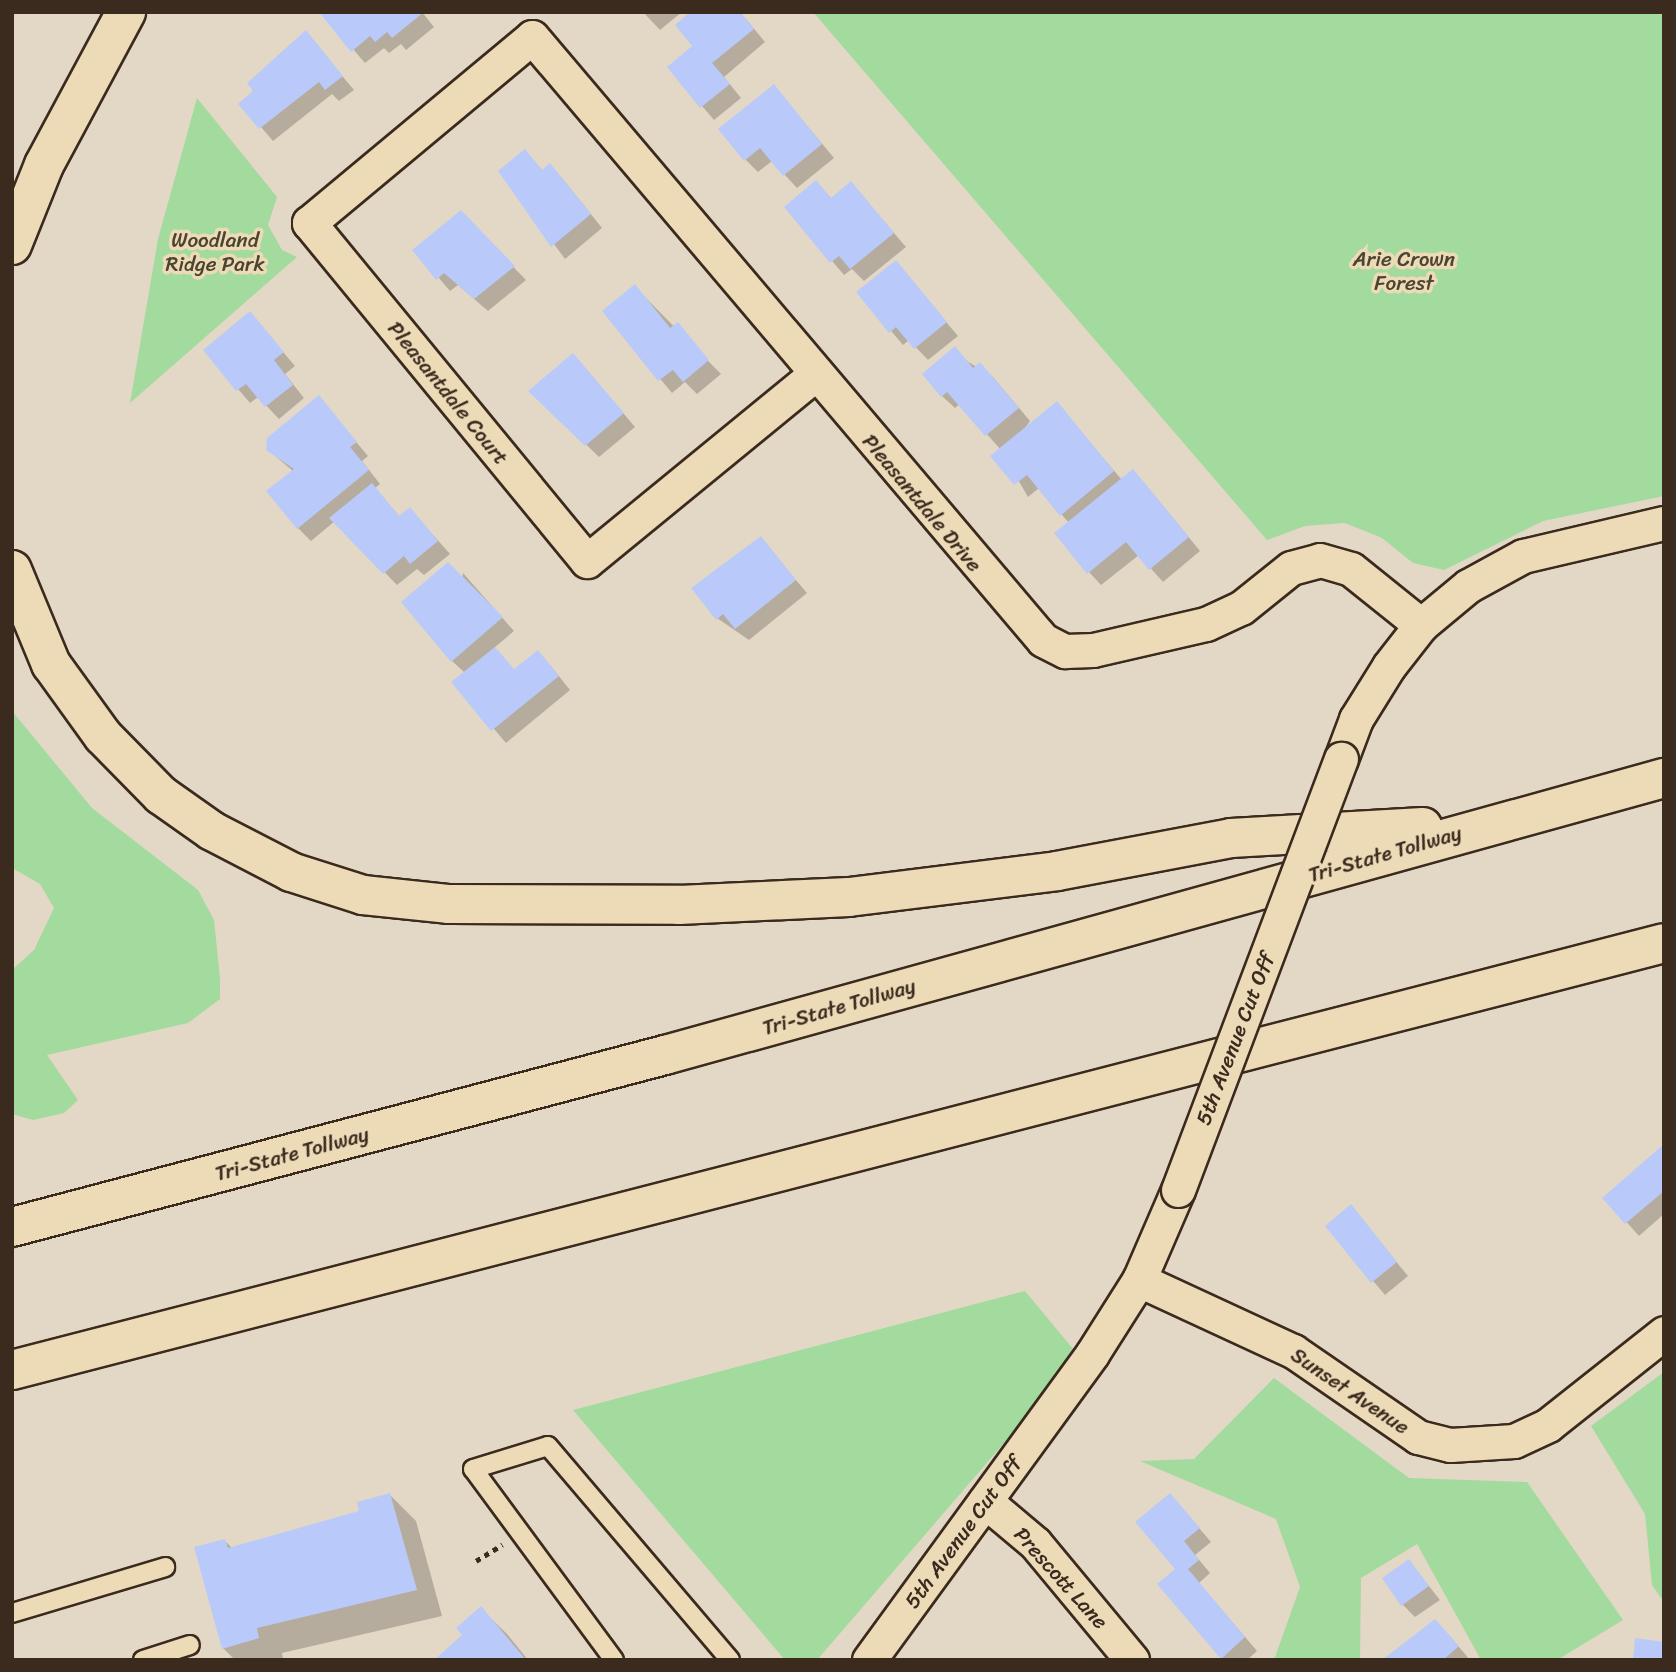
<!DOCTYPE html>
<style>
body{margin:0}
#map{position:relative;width:1676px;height:1672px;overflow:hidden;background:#e3d8c5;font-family:Sriracha,sans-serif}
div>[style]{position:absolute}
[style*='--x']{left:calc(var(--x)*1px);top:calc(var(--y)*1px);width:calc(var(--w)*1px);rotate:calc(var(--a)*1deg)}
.green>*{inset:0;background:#a3da9e}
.shadow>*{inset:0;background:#0003}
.building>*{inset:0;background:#b9cafa}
.path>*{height:4.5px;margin-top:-2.25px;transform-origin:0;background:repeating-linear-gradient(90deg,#3b2a1e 0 5px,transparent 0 10px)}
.roads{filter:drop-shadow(2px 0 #3b2a1e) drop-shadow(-2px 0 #3b2a1e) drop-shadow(0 2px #3b2a1e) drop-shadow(0 -2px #3b2a1e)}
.service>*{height:18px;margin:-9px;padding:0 9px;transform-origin:9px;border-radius:9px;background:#eddbb8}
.minor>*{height:33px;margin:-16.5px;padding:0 16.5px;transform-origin:16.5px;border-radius:16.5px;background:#eddbb8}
.motorway>*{height:38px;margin:-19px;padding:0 19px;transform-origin:19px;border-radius:19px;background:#eddbb8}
.bridges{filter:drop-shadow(2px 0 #3b2a1e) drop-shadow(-2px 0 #3b2a1e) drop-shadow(0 2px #3b2a1e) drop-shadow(0 -2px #3b2a1e)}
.minor-bridge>*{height:33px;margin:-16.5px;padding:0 16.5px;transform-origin:16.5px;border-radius:16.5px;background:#eddbb8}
span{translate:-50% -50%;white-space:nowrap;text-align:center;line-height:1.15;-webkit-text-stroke:7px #eddbb8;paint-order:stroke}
.park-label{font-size:21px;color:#4b4431}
.street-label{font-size:21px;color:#3b2a1e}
.frame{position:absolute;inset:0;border:14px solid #3b2a1e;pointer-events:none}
</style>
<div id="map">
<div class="green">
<i style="clip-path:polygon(813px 12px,1664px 12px,1664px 496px,1543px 521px,1444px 570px,1413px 563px,1382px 538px,1345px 523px,1305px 526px,1267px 540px)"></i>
<i style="clip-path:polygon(197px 98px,277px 197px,268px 225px,282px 250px,297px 257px,130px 403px,158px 239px)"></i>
<i style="clip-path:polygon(12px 711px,92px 808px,198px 890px,214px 920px,220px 978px,220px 999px,188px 1023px,47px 1055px,78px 1100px,64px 1113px,33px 1120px,12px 1114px,12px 970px,34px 950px,54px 908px,40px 884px,12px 868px)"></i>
<i style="clip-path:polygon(1025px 1291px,1079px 1356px,817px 1660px,785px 1660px,573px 1410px)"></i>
<i style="clip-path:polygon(1664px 1372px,1664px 1602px,1652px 1585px,1645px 1514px,1591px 1426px)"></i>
<i style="clip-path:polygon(1274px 1378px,1409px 1478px,1527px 1482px,1623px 1620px,1557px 1660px,1481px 1660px,1417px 1544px,1361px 1578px,1360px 1660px,1274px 1660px,1300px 1587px,1276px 1519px,1140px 1461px,1194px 1459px)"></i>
</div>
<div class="shadow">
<i style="clip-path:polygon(321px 12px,422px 12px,434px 27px,406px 50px,401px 44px,389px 53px,384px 48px,365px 63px)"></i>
<i style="clip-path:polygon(643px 12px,682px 12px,660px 30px)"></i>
<i style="clip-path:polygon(740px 12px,765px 42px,724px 77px,741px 98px,714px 120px,669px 67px)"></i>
<i style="clip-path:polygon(305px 32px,354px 90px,339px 101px,332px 94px,273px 141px,241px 104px)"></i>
<i style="clip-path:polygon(774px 86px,834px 158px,797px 188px,772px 161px,758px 172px,745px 159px)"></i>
<i style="clip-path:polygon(525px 151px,543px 171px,562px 178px,602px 228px,565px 259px,500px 171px)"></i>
<i style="clip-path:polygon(816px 182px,832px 199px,851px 183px,906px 247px,864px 281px,852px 269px,844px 275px,786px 207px)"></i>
<i style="clip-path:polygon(461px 213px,526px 280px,488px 311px,458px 285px,450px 291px,415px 250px)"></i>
<i style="clip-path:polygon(896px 263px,958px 336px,928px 360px,909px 340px,903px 345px,859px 293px)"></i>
<i style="clip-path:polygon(635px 287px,721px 374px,697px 394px,685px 382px,672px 393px,604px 311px)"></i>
<i style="clip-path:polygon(250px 313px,295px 366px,285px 374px,304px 398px,279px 419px,258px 397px,250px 403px,205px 350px)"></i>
<i style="clip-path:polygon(967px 361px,993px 377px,1030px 421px,1020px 435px,1057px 404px,1122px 480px,1133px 471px,1145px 484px,1200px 551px,1163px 582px,1139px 555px,1101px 585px,1089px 572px,1069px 523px,1039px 488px,1028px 497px,1001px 450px,960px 404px,955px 408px,942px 396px)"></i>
<i style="clip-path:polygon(585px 368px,635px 427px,599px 457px,531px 391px)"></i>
<i style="clip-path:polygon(319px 398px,368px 456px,362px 461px,380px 484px,375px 488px,400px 517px,410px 509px,450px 554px,424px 575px,417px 569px,397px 585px,335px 521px,311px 541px,298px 528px,293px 471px,268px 450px)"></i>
<i style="clip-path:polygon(761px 539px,807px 593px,749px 640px,717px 618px)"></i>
<i style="clip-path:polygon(463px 573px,514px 631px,494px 648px,518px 677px,550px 665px,570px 690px,506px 743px,454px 682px,465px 673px,452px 661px)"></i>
<i style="clip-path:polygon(1664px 1146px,1664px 1214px,1639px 1236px,1605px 1198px)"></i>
<i style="clip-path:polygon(1351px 1207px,1408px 1276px,1385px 1295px,1327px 1226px)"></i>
<i style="clip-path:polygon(390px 1495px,416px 1521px,442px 1616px,282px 1653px,283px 1660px,235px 1660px,223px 1648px,225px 1541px,233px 1549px,362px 1513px)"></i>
<i style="clip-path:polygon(1182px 1508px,1211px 1542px,1195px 1555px,1210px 1573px,1199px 1583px,1257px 1651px,1247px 1660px,1224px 1660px,1160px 1584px,1177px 1569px)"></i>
<i style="clip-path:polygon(1409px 1561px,1440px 1600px,1415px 1617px,1403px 1605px)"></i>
<i style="clip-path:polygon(481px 1609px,507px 1634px,528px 1660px,436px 1660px,465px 1635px)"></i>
<i style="clip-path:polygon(1448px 1634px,1470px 1660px,1386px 1660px)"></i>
</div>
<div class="building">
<i style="clip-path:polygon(319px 12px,424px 12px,392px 38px,387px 32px,375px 42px,370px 36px,351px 52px)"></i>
<i style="clip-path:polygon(690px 12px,740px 12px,754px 29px,712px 63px,730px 84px,700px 108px,667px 67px,692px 46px,675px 25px)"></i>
<i style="clip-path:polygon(306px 30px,343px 76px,325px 90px,319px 82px,259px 129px,238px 104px,253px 91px,247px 83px)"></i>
<i style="clip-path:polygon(774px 84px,822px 144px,783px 176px,760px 148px,744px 161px,718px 129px)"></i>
<i style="clip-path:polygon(525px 149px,542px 170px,550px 163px,591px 214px,551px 247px,498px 171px)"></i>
<i style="clip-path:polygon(816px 180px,831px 198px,851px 181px,894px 233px,850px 269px,839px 256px,830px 263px,784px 207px)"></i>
<i style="clip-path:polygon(461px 210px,515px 266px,474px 299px,444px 273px,436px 280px,412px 250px)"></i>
<i style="clip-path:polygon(896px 260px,947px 322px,914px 349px,896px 327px,889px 333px,856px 292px)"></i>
<i style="clip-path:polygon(635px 284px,670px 328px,678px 322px,709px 360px,683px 382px,673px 370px,658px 381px,602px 311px)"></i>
<i style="clip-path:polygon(250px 311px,284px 352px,274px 360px,293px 385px,265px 407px,246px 384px,236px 391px,203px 350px)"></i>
<i style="clip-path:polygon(955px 346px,973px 368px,980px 362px,1019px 408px,985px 436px,947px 392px,941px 397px,922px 374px)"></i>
<i style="clip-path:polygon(573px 353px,624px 413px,585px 446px,528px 391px)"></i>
<i style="clip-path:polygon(319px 395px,357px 442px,350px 447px,369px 470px,297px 529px,266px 491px,294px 469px,266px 450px,267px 438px)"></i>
<i style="clip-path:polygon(1057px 401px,1114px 471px,1060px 516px,1027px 475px,1014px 485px,990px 456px)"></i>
<i style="clip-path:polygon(1133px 469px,1189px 537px,1149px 570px,1126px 542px,1087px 574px,1054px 533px)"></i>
<i style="clip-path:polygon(372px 483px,399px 516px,410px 507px,438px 541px,410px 564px,404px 556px,383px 574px,329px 518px)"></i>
<i style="clip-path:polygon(761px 536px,796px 580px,735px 629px,723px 614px,716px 620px,691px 588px)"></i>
<i style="clip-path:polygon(448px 562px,503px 617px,451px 662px,401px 602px)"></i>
<i style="clip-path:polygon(495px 647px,514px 669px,538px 650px,559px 676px,491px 731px,451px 682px)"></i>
<i style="clip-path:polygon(1664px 1144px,1664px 1191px,1625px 1224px,1602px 1198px)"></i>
<i style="clip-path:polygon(1351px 1204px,1397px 1262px,1371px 1283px,1325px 1226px)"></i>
<i style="clip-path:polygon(390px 1493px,417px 1590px,257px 1628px,259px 1638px,222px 1649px,194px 1547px,225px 1539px,228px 1548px,359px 1511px,357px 1502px)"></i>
<i style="clip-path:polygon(1170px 1493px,1200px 1528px,1184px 1541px,1199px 1560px,1188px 1569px,1245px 1637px,1221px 1659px,1157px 1584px,1175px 1569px,1135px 1522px)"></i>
<i style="clip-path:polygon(1409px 1559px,1429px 1586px,1401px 1606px,1382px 1578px)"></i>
<i style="clip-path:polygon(481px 1606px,526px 1660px,434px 1660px,462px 1635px,456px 1628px)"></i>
<i style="clip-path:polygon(1435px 1619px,1459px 1646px,1443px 1660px,1382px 1660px)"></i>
<i style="clip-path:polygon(1635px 1638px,1664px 1642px,1664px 1660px,1633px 1660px)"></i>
</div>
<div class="path">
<i style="--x:476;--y:1561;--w:31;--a:-32"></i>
</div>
<div class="roads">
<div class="service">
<i style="--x:12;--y:1613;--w:160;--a:-16.7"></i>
<i style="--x:143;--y:1660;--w:49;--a:-17.7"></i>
<i style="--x:614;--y:1660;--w:237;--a:-126.4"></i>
<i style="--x:473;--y:1469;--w:78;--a:-17"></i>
<i style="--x:548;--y:1446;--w:281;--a:49.6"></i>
</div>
<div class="minor">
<i style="--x:813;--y:376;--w:292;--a:140.7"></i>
<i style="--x:587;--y:561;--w:438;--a:-129.4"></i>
<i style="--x:309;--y:223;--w:290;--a:-39.8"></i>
<i style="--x:532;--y:37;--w:790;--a:49.72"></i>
<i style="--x:1043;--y:640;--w:25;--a:27"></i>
<i style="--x:1065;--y:651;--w:28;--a:-2"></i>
<i style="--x:1093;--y:650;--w:116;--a:-13"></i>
<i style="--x:1206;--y:624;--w:38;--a:-25"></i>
<i style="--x:1241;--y:608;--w:64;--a:-38.7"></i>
<i style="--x:1291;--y:568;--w:30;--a:-15"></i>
<i style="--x:1320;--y:560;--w:32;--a:16"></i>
<i style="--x:1351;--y:569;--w:90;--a:38.7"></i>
<i style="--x:1341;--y:759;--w:43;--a:-69.4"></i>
<i style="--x:1356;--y:719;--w:62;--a:-58.1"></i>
<i style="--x:1389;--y:666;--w:52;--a:-52"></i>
<i style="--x:1421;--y:625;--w:61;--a:-39.7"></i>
<i style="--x:1468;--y:586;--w:63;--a:-28.6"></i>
<i style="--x:1523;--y:556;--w:145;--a:-13.2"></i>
<i style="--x:1139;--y:1280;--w:170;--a:24.8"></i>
<i style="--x:1293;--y:1351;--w:152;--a:34.5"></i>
<i style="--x:1418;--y:1437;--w:33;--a:14"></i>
<i style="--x:1450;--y:1445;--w:64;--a:-3.6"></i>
<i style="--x:1514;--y:1441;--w:38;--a:-25"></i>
<i style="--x:1548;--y:1425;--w:148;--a:-38.4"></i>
<i style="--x:985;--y:1501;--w:65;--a:40"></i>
<i style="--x:1035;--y:1543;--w:152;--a:50.3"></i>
<i style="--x:869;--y:1660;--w:379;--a:-53.9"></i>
<i style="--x:1092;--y:1354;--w:88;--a:-57.6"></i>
<i style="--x:1139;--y:1280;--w:98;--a:-66.6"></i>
</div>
<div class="motorway">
<i style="--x:12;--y:245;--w:86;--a:-68.2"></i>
<i style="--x:44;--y:165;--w:174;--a:-61.8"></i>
<i style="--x:12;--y:570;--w:102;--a:67.5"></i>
<i style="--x:51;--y:664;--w:89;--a:54.2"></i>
<i style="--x:103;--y:736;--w:83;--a:45.5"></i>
<i style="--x:161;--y:795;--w:62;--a:35.2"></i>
<i style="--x:212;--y:831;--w:89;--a:27.4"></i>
<i style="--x:291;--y:872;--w:76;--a:17.7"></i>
<i style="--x:363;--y:895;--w:85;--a:6"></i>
<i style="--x:448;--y:904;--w:231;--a:0.2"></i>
<i style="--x:679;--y:905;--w:170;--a:-2.7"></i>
<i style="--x:849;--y:897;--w:210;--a:-7.1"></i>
<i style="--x:1057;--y:871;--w:177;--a:-10.7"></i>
<i style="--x:1231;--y:838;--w:192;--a:-3.3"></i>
<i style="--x:12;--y:1227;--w:675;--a:-14.76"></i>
<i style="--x:665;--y:1055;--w:1037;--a:-15.5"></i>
<i style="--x:12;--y:1370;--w:1706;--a:-14.49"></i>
</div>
</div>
<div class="bridges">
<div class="minor-bridge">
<i style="--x:1178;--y:1190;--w:461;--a:-69.3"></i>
</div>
</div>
<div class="park-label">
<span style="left:215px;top:252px">Woodland<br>Ridge Park</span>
<span style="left:1404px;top:271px">Arie Crown<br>Forest</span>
</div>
<div class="street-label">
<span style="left:448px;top:393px;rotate:51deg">Pleasantdale Court</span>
<span style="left:922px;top:503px;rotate:50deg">Pleasantdale Drive</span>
<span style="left:1385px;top:854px;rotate:-16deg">Tri-State Tollway</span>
<span style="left:839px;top:1007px;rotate:-16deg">Tri-State Tollway</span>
<span style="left:1235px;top:1039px;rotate:-69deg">5th Avenue Cut Off</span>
<span style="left:292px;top:1154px;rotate:-15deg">Tri-State Tollway</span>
<span style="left:1350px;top:1391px;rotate:34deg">Sunset Avenue</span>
<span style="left:963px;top:1532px;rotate:-54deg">5th Avenue Cut Off</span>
<span style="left:1061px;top:1578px;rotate:48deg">Prescott Lane</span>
</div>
<div class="frame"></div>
</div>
